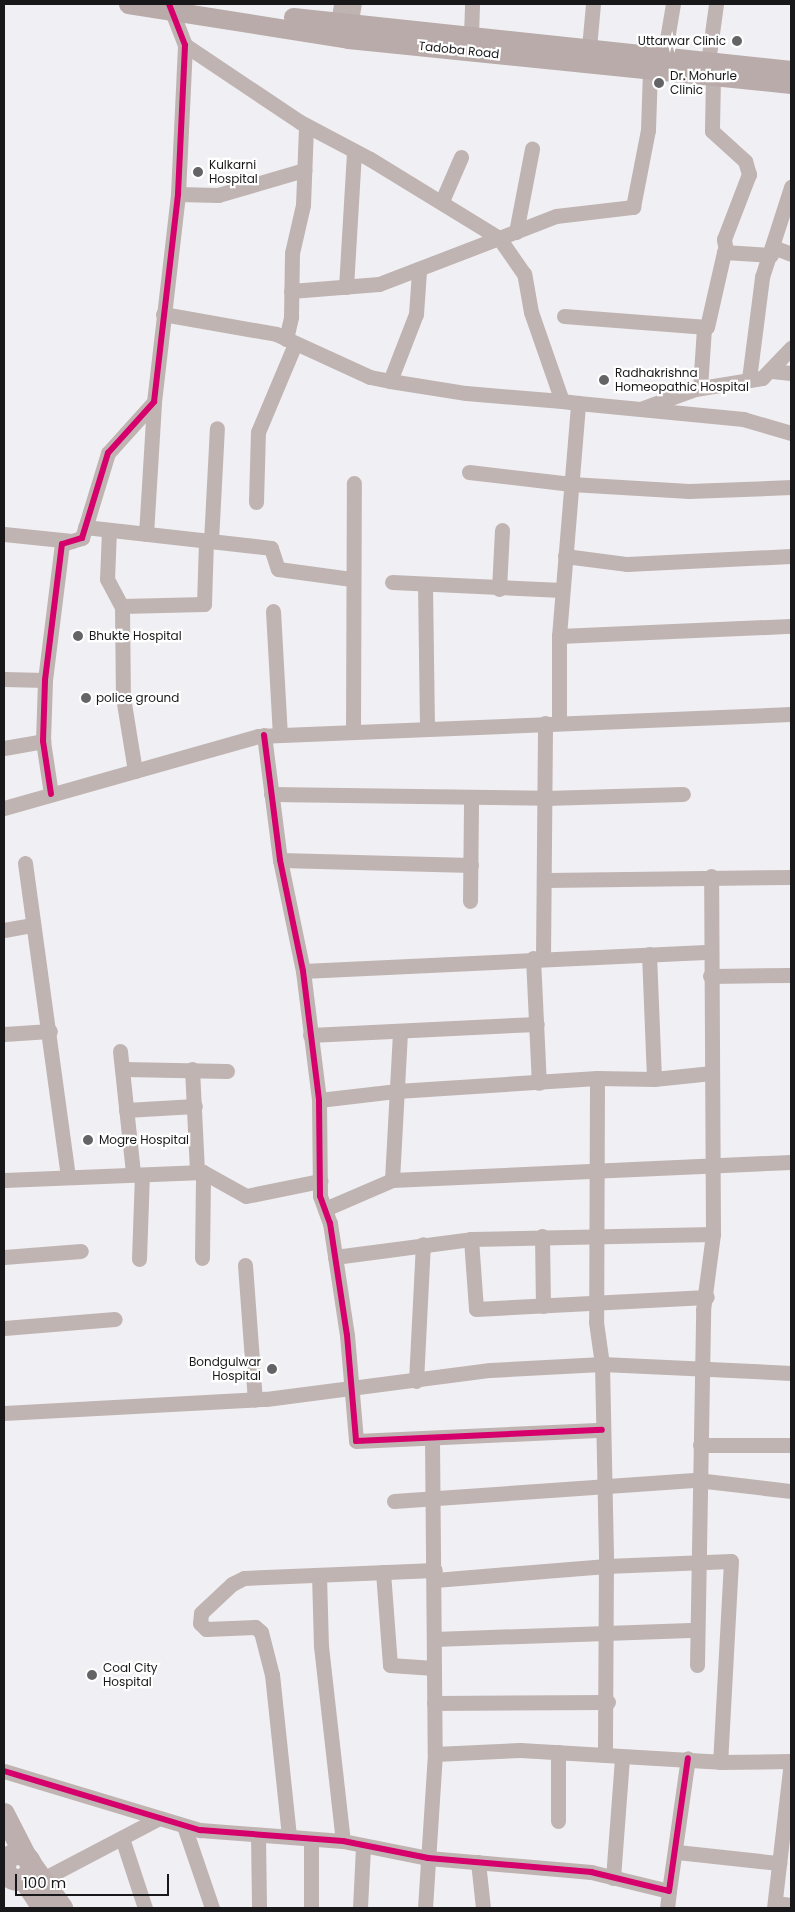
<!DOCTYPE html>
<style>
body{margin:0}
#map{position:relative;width:795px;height:1912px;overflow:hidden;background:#f0f0f4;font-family:Poppins,sans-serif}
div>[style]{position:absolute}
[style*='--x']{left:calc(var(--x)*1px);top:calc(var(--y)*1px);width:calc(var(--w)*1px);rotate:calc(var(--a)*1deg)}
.minor>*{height:15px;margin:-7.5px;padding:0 7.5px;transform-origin:7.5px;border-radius:7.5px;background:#c0b4b2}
.major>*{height:19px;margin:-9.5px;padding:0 9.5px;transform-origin:9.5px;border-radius:9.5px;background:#b9aba9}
.highway>*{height:22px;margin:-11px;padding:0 11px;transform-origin:11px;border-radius:11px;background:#bcafae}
.highway>.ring{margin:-11px;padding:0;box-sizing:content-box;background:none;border:22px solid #bcafae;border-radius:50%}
.cycleway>*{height:6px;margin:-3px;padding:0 3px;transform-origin:3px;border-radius:3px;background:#d6006c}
.dots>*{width:14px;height:14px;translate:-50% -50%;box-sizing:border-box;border:2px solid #fff;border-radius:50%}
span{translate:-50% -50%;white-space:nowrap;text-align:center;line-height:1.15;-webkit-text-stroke:4.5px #fff;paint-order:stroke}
.poi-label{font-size:12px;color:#18181a}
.right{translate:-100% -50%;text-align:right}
.left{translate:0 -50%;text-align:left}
.street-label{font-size:12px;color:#18181a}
.frame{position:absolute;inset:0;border:5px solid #18181a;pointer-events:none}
.scale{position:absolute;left:15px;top:1874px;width:154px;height:22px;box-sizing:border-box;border:2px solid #18181a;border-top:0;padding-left:6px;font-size:15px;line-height:18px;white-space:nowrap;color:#18181a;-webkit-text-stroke:4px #fff;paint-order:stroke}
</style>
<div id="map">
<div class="minor">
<i style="--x:336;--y:33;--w:29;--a:-80"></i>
<i style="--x:349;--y:34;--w:30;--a:-81"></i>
<i style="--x:471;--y:35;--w:31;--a:-88"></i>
<i style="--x:185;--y:45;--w:138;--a:33.8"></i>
<i style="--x:300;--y:122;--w:79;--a:27.9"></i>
<i style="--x:370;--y:159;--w:151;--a:31.5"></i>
<i style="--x:589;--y:48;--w:44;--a:-84.8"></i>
<i style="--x:664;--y:57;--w:54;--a:-80.4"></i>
<i style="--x:708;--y:62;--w:59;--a:-82.1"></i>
<i style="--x:713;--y:77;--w:54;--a:91.1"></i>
<i style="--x:712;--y:131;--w:45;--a:42.3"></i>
<i style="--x:745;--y:161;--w:14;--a:73"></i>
<i style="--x:749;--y:174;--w:70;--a:111"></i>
<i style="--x:724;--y:239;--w:12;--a:81"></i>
<i style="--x:178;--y:194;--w:40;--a:1.4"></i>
<i style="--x:218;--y:195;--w:90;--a:-16.2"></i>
<i style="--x:442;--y:201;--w:48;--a:-66.6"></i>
<i style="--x:516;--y:232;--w:85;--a:-79.1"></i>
<i style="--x:773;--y:247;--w:19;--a:21"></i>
<i style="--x:346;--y:287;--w:136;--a:-86.6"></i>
<i style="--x:291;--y:291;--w:88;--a:-4.5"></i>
<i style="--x:379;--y:284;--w:129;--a:-21"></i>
<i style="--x:163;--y:314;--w:115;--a:10"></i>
<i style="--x:276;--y:334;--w:103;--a:24.6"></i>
<i style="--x:370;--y:377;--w:20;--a:11"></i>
<i style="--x:390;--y:381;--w:77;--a:9"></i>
<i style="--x:466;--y:393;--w:96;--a:4.8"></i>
<i style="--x:564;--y:316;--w:143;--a:4.4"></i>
<i style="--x:707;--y:327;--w:77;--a:-77.2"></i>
<i style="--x:724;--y:252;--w:47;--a:3.7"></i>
<i style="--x:286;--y:339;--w:23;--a:-77"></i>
<i style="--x:291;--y:317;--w:64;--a:-89.1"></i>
<i style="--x:292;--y:253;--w:49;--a:-77.1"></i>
<i style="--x:303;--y:205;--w:79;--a:-87.8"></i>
<i style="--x:772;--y:371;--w:19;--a:6"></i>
<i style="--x:749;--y:379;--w:103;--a:-82.7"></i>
<i style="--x:762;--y:277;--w:95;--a:-72.1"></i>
<i style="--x:390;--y:381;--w:72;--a:-68.8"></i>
<i style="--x:416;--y:314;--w:43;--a:-86"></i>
<i style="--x:700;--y:388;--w:60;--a:-86.2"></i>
<i style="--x:578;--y:403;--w:166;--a:5.5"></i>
<i style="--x:743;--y:419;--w:50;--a:16.3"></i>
<i style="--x:643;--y:408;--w:55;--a:-20.1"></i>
<i style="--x:695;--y:389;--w:68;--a:-9.3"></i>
<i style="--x:762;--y:378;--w:42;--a:-46"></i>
<i style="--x:469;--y:472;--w:103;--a:6.7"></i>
<i style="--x:571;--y:484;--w:118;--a:3.4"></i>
<i style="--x:689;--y:491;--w:102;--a:-2.2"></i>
<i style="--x:256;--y:502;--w:70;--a:-88.4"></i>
<i style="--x:258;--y:432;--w:95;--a:-67.2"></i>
<i style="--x:85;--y:527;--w:187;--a:6.4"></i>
<i style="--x:271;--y:548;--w:22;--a:72"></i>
<i style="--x:278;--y:569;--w:74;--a:7.8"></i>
<i style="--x:109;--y:530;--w:49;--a:92.3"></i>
<i style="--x:107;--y:579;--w:32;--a:62"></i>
<i style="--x:122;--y:607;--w:90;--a:89.4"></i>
<i style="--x:123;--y:697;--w:75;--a:80.8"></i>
<i style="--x:4;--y:534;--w:68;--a:5.9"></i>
<i style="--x:146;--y:534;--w:132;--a:-86.5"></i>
<i style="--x:211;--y:541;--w:113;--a:-87"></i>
<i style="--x:565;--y:556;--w:63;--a:7.4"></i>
<i style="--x:627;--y:564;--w:164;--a:-2.8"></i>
<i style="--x:392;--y:582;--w:170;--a:2.7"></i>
<i style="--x:425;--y:584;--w:144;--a:89.2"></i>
<i style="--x:499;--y:589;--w:59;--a:-87.1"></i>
<i style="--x:122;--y:606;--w:82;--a:-1.4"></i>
<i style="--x:204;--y:604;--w:63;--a:-88.2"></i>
<i style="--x:273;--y:611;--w:124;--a:86.8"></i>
<i style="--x:559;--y:636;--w:232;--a:-2.5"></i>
<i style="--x:4;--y:679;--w:41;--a:1.4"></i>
<i style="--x:559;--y:721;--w:85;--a:-90"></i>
<i style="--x:559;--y:636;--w:234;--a:-85.3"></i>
<i style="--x:578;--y:403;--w:16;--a:-173"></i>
<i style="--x:562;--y:401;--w:94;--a:-109.2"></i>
<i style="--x:531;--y:312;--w:39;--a:-100"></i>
<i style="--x:524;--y:274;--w:44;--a:-124.8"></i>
<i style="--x:499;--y:238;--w:61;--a:-21.1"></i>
<i style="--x:556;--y:216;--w:78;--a:-6.7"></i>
<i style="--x:633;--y:207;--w:78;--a:-79"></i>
<i style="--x:648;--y:130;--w:59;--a:-88.1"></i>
<i style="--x:353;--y:732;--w:249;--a:-89.8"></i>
<i style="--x:264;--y:735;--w:126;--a:82.7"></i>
<i style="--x:280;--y:860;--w:113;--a:78.3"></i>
<i style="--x:303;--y:971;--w:130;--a:82.9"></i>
<i style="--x:319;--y:1100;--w:96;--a:89.4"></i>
<i style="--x:320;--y:1196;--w:29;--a:70"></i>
<i style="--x:330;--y:1223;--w:113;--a:81.4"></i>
<i style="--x:347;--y:1335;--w:106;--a:85.1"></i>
<i style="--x:356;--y:1441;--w:246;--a:-2.6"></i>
<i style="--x:4;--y:748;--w:40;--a:-10"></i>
<i style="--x:51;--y:794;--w:54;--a:-98.6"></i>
<i style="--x:43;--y:741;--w:61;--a:-88.1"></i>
<i style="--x:45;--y:680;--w:137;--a:-82.9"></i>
<i style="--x:62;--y:544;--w:21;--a:-17"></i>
<i style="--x:82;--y:538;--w:89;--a:-73"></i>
<i style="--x:108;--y:453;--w:69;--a:-48"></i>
<i style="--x:154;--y:402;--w:209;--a:-83.4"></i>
<i style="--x:178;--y:194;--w:149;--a:-87.3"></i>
<i style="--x:185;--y:45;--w:44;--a:-111.3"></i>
<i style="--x:271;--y:794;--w:274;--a:0.8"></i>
<i style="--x:545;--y:798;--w:138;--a:-1.7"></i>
<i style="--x:4;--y:808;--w:264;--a:-15.8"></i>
<i style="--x:258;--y:736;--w:533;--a:-2.36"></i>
<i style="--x:280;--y:860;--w:191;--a:1.5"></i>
<i style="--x:25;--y:863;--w:315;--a:82.2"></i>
<i style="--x:546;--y:880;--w:245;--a:-0.7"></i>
<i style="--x:470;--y:901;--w:104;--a:-89.4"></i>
<i style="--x:4;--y:930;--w:29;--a:-10"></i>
<i style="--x:649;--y:954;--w:125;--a:87.7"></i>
<i style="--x:533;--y:958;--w:125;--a:87.3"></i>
<i style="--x:543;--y:958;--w:235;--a:-89.5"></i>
<i style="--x:303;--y:971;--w:408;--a:-2.7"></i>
<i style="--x:710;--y:976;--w:81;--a:-0.7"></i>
<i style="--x:4;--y:1034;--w:46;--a:-3.7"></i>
<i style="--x:310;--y:1035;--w:227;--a:-2.8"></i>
<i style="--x:120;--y:1051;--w:123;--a:83.9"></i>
<i style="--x:123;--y:1069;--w:104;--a:1.1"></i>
<i style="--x:192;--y:1069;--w:103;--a:87.2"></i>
<i style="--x:597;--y:1078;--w:244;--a:90.2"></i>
<i style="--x:596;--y:1322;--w:42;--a:81.9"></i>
<i style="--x:602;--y:1364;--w:193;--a:88.8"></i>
<i style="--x:606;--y:1557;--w:198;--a:90.3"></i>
<i style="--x:319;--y:1100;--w:79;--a:-6.6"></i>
<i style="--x:397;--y:1091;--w:200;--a:-3.7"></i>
<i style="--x:597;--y:1078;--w:57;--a:1"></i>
<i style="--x:654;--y:1079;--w:58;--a:-5.9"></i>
<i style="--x:126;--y:1110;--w:69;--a:-3.3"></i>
<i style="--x:4;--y:1180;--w:199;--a:-2.3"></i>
<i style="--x:203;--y:1172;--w:49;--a:29.2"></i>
<i style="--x:246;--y:1196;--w:76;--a:-11.5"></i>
<i style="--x:392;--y:1180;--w:149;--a:-86.9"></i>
<i style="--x:325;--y:1209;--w:73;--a:-23.4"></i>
<i style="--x:392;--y:1180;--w:399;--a:-2.6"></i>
<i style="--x:542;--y:1236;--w:70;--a:89.2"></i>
<i style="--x:471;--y:1239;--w:70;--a:85.9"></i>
<i style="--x:476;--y:1309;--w:231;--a:-3"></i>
<i style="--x:4;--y:1257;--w:77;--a:-4.5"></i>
<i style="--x:335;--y:1257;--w:137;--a:-7.5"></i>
<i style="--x:471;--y:1239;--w:242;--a:-1.2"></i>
<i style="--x:202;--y:1258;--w:86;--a:-89.3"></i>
<i style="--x:139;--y:1259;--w:84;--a:-88"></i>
<i style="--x:245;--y:1265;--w:135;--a:85.8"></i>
<i style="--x:4;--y:1328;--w:111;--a:-4.6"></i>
<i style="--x:416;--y:1381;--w:137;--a:-87.1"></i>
<i style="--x:4;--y:1413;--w:262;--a:-3.1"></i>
<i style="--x:266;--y:1399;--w:226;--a:-7.4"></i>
<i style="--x:490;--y:1370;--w:112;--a:-3.1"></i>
<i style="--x:602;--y:1364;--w:189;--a:2.7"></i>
<i style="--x:432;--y:1440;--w:314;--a:89.5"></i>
<i style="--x:435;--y:1754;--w:85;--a:-2.7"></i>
<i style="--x:520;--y:1750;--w:200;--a:3.4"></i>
<i style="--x:720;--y:1762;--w:71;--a:-0.8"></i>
<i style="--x:700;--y:1445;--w:91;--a:0"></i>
<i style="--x:394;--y:1501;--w:304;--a:-4"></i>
<i style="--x:697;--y:1480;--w:95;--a:6.7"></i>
<i style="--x:383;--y:1572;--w:93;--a:85.7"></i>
<i style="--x:390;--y:1665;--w:44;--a:3.9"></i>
<i style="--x:319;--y:1575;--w:71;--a:88.4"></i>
<i style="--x:321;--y:1646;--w:196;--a:83.6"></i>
<i style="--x:435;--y:1580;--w:172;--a:-4.7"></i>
<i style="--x:606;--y:1566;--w:125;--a:-2.3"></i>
<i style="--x:731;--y:1561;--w:201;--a:93.1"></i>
<i style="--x:434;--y:1639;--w:263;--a:-2"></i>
<i style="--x:697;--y:1665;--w:355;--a:-89"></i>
<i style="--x:703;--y:1310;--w:77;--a:-82.5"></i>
<i style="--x:713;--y:1234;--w:358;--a:-90.3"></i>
<i style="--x:434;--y:1703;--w:174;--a:-0.3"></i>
<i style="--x:4;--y:1771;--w:205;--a:16.8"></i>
<i style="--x:200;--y:1830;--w:143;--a:4.4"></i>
<i style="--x:343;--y:1841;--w:87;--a:11.3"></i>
<i style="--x:428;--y:1858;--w:164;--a:4.9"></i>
<i style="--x:591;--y:1872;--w:80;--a:13.7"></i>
<i style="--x:669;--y:1891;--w:134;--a:-81.9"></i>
<i style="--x:558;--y:1821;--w:69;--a:-90"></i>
<i style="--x:184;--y:1826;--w:87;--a:71.1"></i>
<i style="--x:258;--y:1835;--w:73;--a:89.2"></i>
<i style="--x:289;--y:1836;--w:162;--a:-96"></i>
<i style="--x:272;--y:1675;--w:44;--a:-104.3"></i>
<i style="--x:261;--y:1632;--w:8;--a:-140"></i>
<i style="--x:255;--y:1627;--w:49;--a:177.7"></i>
<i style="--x:206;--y:1629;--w:8;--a:-135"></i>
<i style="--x:200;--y:1623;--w:10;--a:-84"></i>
<i style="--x:201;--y:1613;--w:42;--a:-43.1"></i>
<i style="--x:232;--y:1584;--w:13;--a:-27"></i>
<i style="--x:244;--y:1578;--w:191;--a:-2.4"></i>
<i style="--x:122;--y:1838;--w:74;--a:71.8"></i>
<i style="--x:677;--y:1852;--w:103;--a:6.2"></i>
<i style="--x:478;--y:1862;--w:46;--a:83.8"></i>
<i style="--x:613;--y:1878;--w:121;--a:-85.7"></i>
<i style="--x:43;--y:1879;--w:131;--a:-27.7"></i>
<i style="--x:775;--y:1903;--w:16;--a:7"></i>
<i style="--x:311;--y:1908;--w:68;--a:-90"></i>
<i style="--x:360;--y:1908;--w:61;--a:-87.2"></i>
<i style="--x:425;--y:1908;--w:154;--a:-86.3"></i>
<i style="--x:667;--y:1908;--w:17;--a:-83"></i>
<i style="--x:774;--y:1908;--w:148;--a:-83.4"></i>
</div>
<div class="major">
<i style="--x:128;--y:4;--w:223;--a:9"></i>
<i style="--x:348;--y:39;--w:445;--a:5.8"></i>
<i style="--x:293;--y:17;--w:501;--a:6.07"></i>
</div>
<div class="highway">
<i style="--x:4;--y:1814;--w:48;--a:62.9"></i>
<i class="ring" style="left:5px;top:1854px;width:4px;height:4px"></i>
<i style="--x:31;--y:1864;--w:54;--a:54.8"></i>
<i style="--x:24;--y:1879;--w:35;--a:57"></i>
</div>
<div class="cycleway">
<i style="--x:264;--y:735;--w:126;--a:82.7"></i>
<i style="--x:280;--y:860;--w:113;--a:78.3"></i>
<i style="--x:303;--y:971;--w:130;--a:82.9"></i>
<i style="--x:319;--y:1100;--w:96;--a:89.4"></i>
<i style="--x:320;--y:1196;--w:29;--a:70"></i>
<i style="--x:330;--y:1223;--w:113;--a:81.4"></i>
<i style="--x:347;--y:1335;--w:106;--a:85.1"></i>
<i style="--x:356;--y:1441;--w:246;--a:-2.6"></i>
<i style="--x:51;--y:794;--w:54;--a:-98.6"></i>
<i style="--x:43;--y:741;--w:61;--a:-88.1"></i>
<i style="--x:45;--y:680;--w:137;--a:-82.9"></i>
<i style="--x:62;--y:544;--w:21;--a:-17"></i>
<i style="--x:82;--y:538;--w:89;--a:-73"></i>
<i style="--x:108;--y:453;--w:69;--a:-48"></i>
<i style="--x:154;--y:402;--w:209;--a:-83.4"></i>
<i style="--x:178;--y:194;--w:149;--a:-87.3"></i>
<i style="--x:185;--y:45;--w:44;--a:-111.3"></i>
<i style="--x:4;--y:1771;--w:205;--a:16.8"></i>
<i style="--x:200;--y:1830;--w:143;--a:4.4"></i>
<i style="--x:343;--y:1841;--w:87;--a:11.3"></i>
<i style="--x:428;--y:1858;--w:164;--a:4.9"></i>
<i style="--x:591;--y:1872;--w:80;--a:13.7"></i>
<i style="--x:669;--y:1891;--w:134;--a:-81.9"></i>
</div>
<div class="dots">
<i style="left:737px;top:41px;background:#646466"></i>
<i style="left:659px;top:83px;background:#646466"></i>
<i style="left:198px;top:172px;background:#646466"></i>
<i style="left:604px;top:380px;background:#646466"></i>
<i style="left:78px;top:636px;background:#646466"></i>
<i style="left:86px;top:698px;background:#646466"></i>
<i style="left:88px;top:1140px;background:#646466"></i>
<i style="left:272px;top:1369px;background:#646466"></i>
<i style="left:92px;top:1675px;background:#646466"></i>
</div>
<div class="poi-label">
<span class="right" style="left:726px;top:41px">Uttarwar Clinic</span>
<span class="left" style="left:670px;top:83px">Dr. Mohurle<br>Clinic</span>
<span class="left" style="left:209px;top:172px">Kulkarni<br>Hospital</span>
<span class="left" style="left:615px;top:380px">Radhakrishna<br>Homeopathic Hospital</span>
<span class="left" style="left:89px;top:636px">Bhukte Hospital</span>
<span class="left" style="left:96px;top:698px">police ground</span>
<span class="left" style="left:99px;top:1140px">Mogre Hospital</span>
<span class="right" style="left:261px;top:1369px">Bondgulwar<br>Hospital</span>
<span class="left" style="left:103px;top:1675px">Coal City<br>Hospital</span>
</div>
<div class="street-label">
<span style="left:459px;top:50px;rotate:6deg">Tadoba Road</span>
</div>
<div class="frame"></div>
<div class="scale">100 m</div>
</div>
